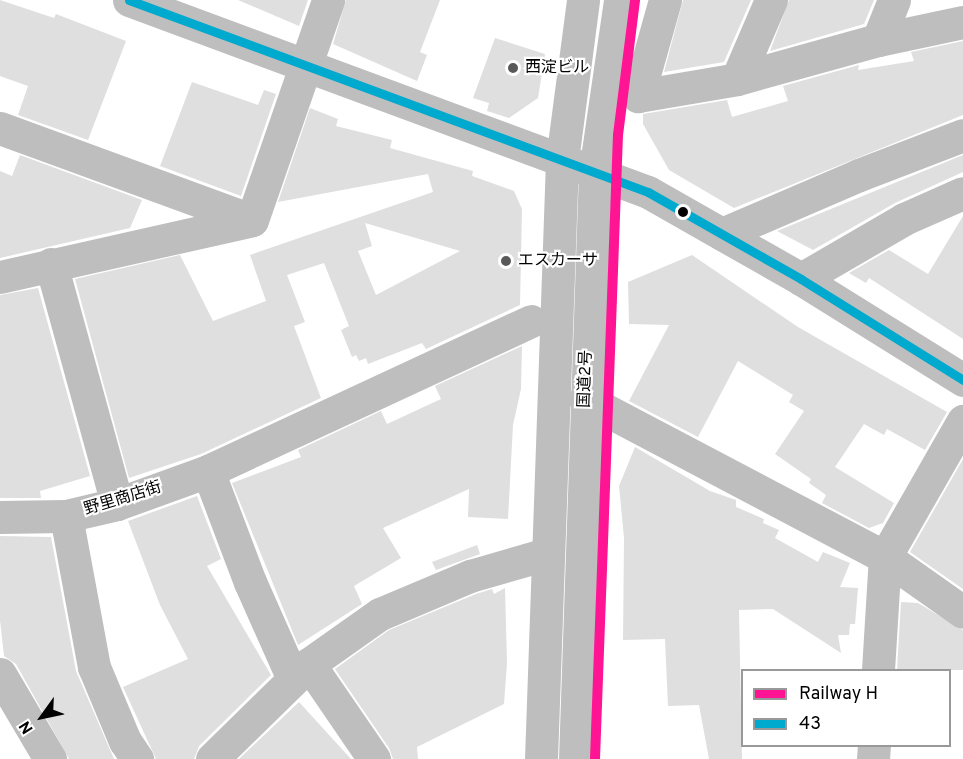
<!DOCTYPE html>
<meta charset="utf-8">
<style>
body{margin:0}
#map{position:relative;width:963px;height:759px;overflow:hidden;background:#fff;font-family:Overpass,"Noto Sans JP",sans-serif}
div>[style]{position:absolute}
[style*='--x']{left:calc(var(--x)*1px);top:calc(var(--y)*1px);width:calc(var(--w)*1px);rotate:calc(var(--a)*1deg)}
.building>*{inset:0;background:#dfdfdf}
.minor>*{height:33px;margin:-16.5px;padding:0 16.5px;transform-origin:16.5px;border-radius:16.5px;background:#bebebe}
.major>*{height:33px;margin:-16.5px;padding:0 16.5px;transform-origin:16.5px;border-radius:16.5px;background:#bebebe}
.highway>*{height:33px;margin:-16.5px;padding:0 16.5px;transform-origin:16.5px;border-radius:16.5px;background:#bebebe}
.bus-1>*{height:9px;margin:-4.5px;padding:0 4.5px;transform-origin:4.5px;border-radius:4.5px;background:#00a9ce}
.rail-1>*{height:10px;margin:-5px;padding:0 5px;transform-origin:5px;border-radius:5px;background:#ff1493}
.dots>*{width:16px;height:16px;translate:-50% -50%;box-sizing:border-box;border:3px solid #fff;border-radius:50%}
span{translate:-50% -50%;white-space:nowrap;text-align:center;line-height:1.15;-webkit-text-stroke:4.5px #fff;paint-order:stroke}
.poi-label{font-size:16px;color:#000}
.left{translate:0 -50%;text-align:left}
.street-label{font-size:16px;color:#000}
.legend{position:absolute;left:741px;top:669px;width:210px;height:78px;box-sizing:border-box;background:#fff;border:2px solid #999;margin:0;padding:8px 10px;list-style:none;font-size:18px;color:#000}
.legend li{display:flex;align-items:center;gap:12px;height:30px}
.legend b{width:30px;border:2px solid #999}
.north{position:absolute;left:12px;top:687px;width:60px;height:60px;-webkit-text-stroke:4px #fff;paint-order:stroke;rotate:237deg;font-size:16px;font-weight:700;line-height:24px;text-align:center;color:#000}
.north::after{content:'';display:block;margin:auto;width:21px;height:27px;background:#000;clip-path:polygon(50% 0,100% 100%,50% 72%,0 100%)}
</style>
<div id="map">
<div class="building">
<i style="clip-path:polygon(0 0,54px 18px,56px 14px,126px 41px,88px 140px,18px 115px,28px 86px,0 76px)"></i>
<i style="clip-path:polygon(238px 0,308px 0,299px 26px)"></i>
<i style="clip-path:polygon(346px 0,440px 0,420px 52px,427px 55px,417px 81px,333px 44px)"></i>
<i style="clip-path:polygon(683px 0,751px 0,724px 62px,664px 72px)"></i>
<i style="clip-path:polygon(789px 0,874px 0,864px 24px,770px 51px)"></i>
<i style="clip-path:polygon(495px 38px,545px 54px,538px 98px,509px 118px,487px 111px,489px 103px,473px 98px)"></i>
<i style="clip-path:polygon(963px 41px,963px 115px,734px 208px,669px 170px,643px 124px,643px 114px,727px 100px,732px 117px,788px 101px,783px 86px,859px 65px,858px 70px,914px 61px,911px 52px)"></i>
<i style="clip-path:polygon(192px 82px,258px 105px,264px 90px,276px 94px,241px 196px,160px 166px)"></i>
<i style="clip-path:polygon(evenodd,310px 108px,338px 119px,336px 126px,392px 140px,390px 148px,473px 171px,472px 176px,514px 191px,522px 209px,520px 305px,426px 349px,422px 343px,368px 364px,366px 358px,359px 361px,356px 355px,352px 357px,341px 330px,349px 326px,324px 263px,287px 275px,305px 322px,294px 326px,321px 398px,201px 454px,129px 478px,75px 279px,180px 255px,213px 321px,266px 301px,250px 255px,433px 192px,428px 174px,278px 202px,310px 108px,365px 223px,460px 251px,376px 295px,358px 251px,372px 246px,365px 223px)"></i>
<i style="clip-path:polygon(20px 155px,142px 200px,130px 228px,0 258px,0 171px,12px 176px)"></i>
<i style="clip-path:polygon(963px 155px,963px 172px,895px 203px,813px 250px,777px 231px)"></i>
<i style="clip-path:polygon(963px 216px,963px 339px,869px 278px,866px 283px,849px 273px,889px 250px,928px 274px)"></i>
<i style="clip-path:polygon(692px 255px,798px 327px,947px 412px,925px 450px,887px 429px,884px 435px,864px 424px,835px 467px,894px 503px,883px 523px,869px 528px,822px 503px,826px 495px,809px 483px,811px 479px,775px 454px,804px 411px,789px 402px,793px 395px,738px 361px,698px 437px,629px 401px,669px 325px,629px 324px,628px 282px)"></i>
<i style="clip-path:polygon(38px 288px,90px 476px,40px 491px,41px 498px,0 498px,0 295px)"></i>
<i style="clip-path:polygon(522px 346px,521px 389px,513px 425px,508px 519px,468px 517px,469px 489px,383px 528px,401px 558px,354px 586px,362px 604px,298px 645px,232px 483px,301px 457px,298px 450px,381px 411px,387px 424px,441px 399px,435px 386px)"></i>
<i style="clip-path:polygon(635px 447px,710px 491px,736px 500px,736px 507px,764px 519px,763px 523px,779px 530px,775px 538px,818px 562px,823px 552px,850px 563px,840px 587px,858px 588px,855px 624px,850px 624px,849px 635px,838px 635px,841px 653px,773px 609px,739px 610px,742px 759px,709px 759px,699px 705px,668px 706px,665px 639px,623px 640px,624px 538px,619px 486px)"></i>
<i style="clip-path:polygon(963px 459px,963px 589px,910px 552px)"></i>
<i style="clip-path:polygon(197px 496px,221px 559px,207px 566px,271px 675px,199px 746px,194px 759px,156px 759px,123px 687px,188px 659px,160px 605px,128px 521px)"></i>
<i style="clip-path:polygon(0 536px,51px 537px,76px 671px,114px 759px,69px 759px,16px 664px,4px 656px,0 620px)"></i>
<i style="clip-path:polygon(477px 545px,480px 554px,436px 570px,432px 562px)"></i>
<i style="clip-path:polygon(505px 588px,507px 663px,504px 704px,417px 747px,418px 759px,393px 759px,389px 748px,335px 669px,389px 630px,476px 594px,492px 589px,494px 594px)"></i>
<i style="clip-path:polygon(901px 602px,918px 603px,963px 630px,963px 670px,897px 670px)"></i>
<i style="clip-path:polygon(299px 702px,351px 759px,239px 759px,242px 756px)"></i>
</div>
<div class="minor">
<i style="--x:665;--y:0;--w:100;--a:105.7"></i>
<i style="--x:638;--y:96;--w:100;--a:-9.7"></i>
<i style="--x:737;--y:79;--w:146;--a:-15.5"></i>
<i style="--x:878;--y:40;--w:87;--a:-12"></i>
<i style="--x:878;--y:40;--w:43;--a:-68.2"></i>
<i style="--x:737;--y:79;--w:86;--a:-66.7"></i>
<i style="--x:0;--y:128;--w:268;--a:20.1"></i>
<i style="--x:722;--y:234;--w:149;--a:-23.3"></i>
<i style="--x:859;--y:175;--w:111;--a:-21"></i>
<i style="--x:51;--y:264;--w:249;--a:74.6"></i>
<i style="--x:0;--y:277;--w:258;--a:-12.7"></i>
<i style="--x:252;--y:220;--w:233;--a:-70.9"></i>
<i style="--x:801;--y:279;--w:119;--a:-30.2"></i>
<i style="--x:904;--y:219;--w:64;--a:-23.8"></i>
<i style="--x:585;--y:399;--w:339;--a:27.8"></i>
<i style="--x:885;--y:557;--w:95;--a:35.2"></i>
<i style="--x:208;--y:471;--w:119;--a:69.3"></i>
<i style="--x:250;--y:582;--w:106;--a:66.1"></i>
<i style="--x:66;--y:516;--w:154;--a:79.5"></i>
<i style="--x:94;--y:667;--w:80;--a:67.3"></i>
<i style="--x:125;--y:741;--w:22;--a:56"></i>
<i style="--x:0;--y:517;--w:66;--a:-0.9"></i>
<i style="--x:66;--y:516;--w:52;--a:-13.2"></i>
<i style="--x:117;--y:504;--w:97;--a:-19.9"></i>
<i style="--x:208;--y:471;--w:356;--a:-24.9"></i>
<i style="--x:309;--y:664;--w:115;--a:55.6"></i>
<i style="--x:878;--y:670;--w:113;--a:-86.5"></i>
<i style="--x:885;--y:557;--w:157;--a:-60.2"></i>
<i style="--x:0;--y:674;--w:99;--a:59.5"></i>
<i style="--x:212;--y:759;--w:136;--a:-44.4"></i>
<i style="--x:309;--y:664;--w:87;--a:-35.2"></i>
<i style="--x:380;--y:614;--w:98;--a:-22.9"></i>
<i style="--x:470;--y:576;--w:79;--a:-16.1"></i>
<i style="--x:873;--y:759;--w:13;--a:-86"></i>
</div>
<div class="major">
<i style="--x:129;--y:0;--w:553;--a:20.3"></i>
<i style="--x:648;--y:192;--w:176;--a:29.6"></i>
<i style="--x:801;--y:279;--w:191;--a:31.9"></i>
</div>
<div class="highway">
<i style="--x:541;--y:759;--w:599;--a:-87.99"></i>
<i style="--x:562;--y:160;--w:161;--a:-82.5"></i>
<i style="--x:575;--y:759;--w:587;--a:-88.05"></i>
<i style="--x:595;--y:172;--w:174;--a:-81.7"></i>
</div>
<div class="bus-1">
<i style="--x:129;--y:0;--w:553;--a:20.3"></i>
<i style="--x:648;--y:192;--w:176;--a:29.6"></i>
<i style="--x:801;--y:279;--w:191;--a:31.9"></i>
</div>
<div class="rail-1">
<i style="--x:595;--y:759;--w:624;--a:-87.89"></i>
<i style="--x:618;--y:135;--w:136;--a:-82.8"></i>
</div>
<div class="dots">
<i style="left:513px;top:68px;background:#595959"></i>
<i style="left:683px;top:212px;background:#000"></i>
<i style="left:506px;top:261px;background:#595959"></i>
</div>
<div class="poi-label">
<span class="left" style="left:525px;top:68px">西淀ビル</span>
<span class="left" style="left:518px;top:261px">エスカーサ</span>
</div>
<div class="street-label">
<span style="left:586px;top:379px;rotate:-88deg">国道2号</span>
<span style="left:123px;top:499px;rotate:-17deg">野里商店街</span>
</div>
<ul class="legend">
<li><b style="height:8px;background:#ff1493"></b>Railway H</li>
<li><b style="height:8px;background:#00a9ce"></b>43</li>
</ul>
<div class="north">N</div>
</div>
